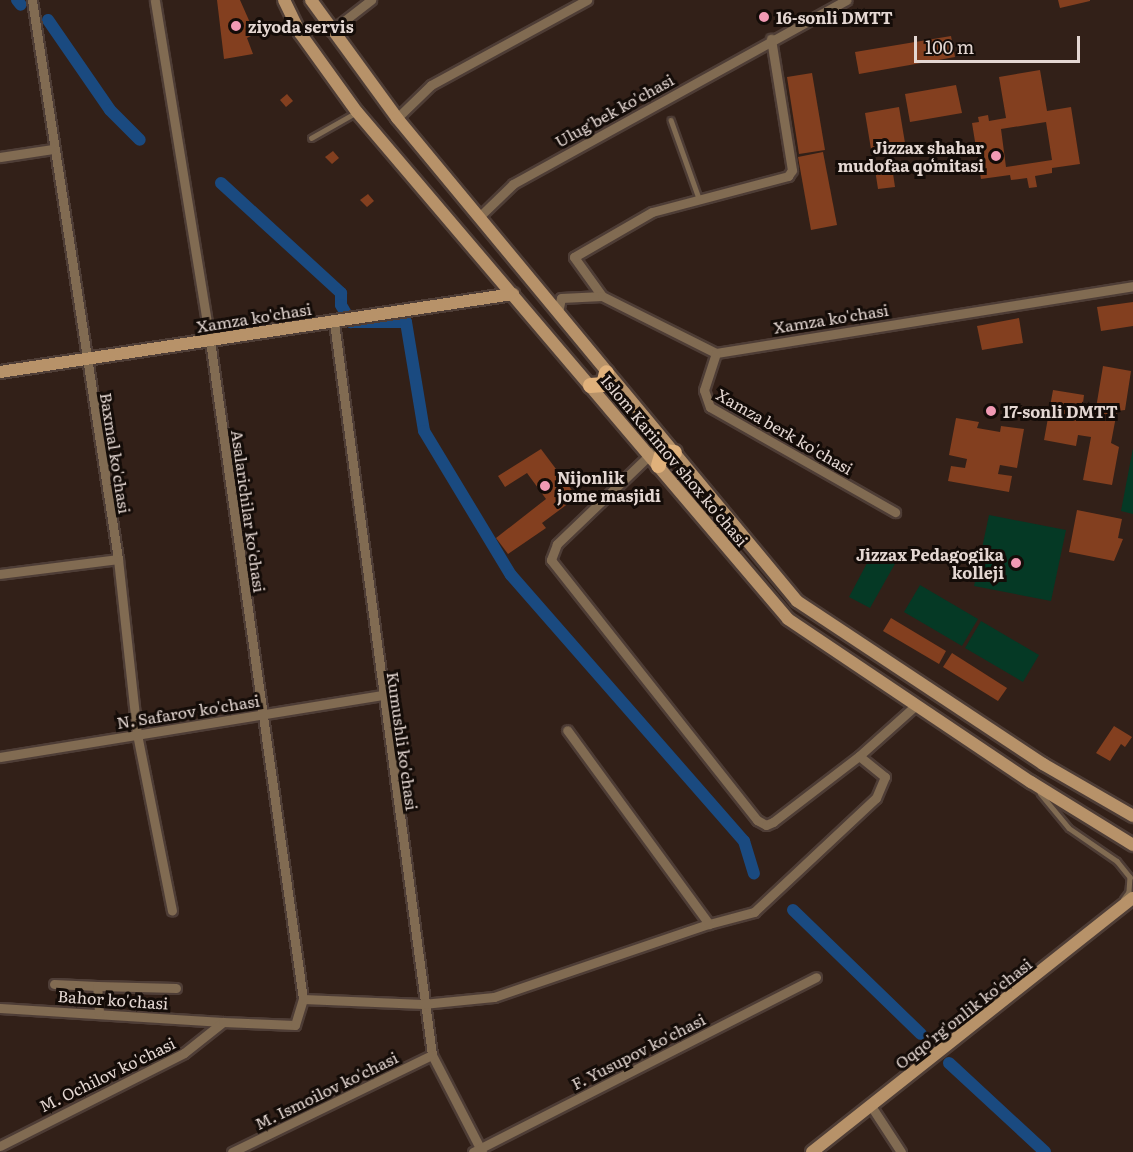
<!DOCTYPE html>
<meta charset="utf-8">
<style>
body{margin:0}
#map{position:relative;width:1133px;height:1152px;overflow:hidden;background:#322018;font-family:Literata,serif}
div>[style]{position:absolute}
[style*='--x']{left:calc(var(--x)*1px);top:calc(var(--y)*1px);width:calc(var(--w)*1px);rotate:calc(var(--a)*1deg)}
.green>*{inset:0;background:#053925}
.canal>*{height:12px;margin:-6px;padding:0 6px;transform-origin:6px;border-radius:6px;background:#1a4a80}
.building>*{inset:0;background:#833f1f}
.roads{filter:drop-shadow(2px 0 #4e3d36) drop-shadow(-2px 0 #4e3d36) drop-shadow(0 2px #4e3d36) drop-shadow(0 -2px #4e3d36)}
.lane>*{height:4.5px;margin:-2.25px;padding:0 2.25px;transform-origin:2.25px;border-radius:2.25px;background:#816b52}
.street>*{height:9px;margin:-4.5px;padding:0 4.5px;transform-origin:4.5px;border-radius:4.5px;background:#816b52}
.secondary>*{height:12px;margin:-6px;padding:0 6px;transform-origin:6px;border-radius:6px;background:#b79269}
.primary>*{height:15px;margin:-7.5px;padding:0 7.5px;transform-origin:7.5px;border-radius:7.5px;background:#e0b17b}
.dots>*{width:16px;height:16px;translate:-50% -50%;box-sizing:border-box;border:3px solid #140c08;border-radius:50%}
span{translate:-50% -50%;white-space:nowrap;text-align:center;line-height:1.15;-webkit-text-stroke:6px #140c08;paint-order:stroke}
.poi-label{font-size:16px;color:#e4d7d2;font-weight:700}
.left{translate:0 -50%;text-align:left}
.right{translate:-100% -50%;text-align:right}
.street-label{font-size:16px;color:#e4d7d2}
.scale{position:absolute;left:914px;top:36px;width:166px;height:27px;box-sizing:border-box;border:3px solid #e4d7d2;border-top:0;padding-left:8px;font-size:18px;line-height:21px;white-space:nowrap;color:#e4d7d2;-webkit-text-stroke:4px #140c08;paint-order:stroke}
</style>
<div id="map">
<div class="green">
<i style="clip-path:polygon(1133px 448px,1133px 514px,1121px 511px)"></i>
<i style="clip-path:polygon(989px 515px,1066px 530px,1051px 601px,974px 586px)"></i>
<i style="clip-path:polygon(874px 550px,896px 562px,870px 608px,849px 597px)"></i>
<i style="clip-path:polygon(920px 585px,978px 619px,962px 646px,904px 612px)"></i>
<i style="clip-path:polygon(981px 621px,1039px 655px,1023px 682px,965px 648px)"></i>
</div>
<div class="canal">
<i style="--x:17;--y:0;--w:6;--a:51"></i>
<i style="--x:48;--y:20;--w:109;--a:55.4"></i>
<i style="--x:110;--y:110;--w:42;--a:45"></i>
<i style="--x:221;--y:183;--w:163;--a:42.5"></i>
<i style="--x:341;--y:293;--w:12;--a:90"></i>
<i style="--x:341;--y:305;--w:20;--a:60"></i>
<i style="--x:351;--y:322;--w:55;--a:0"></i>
<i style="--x:406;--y:322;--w:110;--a:80.6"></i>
<i style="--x:424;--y:431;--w:168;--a:58.9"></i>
<i style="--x:511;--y:575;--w:354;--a:48.8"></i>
<i style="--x:744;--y:841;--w:34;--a:73"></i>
<i style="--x:793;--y:910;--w:178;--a:44.1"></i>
<i style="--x:949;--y:1063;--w:131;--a:42.8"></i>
</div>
<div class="building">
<i style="clip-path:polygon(217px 0,240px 0,255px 34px,247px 38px,253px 54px,224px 59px)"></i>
<i style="clip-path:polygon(1058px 0,1090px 0,1090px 1px,1060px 8px)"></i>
<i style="clip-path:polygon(951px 36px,955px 57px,859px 74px,855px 52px)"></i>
<i style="clip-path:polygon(evenodd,1040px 70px,1047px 111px,1071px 107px,1080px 164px,1052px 168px,1052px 173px,1035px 176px,1037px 187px,1029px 188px,1027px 178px,1011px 180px,1010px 175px,981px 179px,972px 123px,979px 122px,978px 117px,988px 115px,989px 121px,1006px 118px,999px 77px,1040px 70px,1046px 122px,1052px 160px,1006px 167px,1001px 129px,1046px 122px)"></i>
<i style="clip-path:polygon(812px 73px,825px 150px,799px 154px,787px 77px)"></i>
<i style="clip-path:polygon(956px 85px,962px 113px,910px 122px,905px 94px)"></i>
<i style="clip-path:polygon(287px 94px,293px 101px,286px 107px,280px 100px)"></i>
<i style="clip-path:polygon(899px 107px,905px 143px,871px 149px,865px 113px)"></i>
<i style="clip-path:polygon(333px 151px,339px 158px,332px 164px,325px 157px)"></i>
<i style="clip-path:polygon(823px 152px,837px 225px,811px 230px,798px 157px)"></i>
<i style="clip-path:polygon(891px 160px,895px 187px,878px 189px,874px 163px)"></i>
<i style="clip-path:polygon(368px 194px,374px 201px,367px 207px,360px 200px)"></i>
<i style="clip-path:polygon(1133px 302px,1133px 326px,1101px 331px,1097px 307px)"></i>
<i style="clip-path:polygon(1019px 318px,1023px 343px,982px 350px,977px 326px)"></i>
<i style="clip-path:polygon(1103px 366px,1131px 371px,1125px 410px,1117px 411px,1111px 443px,1119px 447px,1112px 485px,1083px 480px,1091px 437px,1078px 435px,1076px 446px,1044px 440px,1053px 390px,1084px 395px,1082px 411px,1095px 414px)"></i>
<i style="clip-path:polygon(956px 418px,979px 422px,977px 428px,1000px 432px,1001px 426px,1024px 429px,1017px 468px,1000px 465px,998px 474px,1012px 476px,1009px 492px,948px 481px,951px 466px,965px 468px,967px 459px,949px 455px)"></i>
<i style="clip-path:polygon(541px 449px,577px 497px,542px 523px,546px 528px,508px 554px,496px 538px,546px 499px,527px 473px,505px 487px,498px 476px)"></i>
<i style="clip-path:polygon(1077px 510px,1122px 519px,1118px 538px,1123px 539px,1114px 561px,1069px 552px)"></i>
<i style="clip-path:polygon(891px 618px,946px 651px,939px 664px,883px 631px)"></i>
<i style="clip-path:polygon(952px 653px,1007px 688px,998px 701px,943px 667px)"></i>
<i style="clip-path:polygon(1114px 726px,1132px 737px,1125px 747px,1121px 744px,1110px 761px,1096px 753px)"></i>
</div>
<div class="roads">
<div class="lane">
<i style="--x:671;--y:120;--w:83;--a:70.3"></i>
<i style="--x:311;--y:138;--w:53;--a:-29.5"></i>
<i style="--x:1040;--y:793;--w:45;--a:50.4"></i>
<i style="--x:1069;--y:828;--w:58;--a:34.5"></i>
<i style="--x:1117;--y:861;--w:21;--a:51"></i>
<i style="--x:1130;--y:877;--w:15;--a:94"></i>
<i style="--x:1129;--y:892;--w:9;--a:126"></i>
</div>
<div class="street">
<i style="--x:32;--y:0;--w:566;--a:81.25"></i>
<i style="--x:118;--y:559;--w:176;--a:83.8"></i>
<i style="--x:137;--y:734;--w:180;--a:78.8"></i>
<i style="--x:331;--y:31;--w:51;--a:-37.8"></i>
<i style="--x:397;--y:118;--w:47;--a:-44.1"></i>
<i style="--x:431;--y:85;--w:178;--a:-28.6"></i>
<i style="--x:0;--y:157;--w:54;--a:-8.6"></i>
<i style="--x:479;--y:217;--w:47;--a:-44.1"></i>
<i style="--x:513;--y:184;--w:381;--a:-28.9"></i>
<i style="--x:602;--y:296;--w:48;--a:-125.7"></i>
<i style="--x:574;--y:257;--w:90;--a:-30"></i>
<i style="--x:652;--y:212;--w:141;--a:-14.8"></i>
<i style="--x:788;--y:176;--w:7;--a:-56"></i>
<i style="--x:792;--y:170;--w:133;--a:-99.1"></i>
<i style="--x:558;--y:313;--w:15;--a:-79"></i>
<i style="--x:561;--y:298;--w:41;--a:-2.8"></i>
<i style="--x:602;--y:296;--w:127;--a:26.6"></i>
<i style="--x:716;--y:353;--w:422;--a:-9.1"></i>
<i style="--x:334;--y:322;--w:740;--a:82.38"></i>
<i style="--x:432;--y:1055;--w:109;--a:62.7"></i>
<i style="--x:716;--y:353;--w:39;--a:108"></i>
<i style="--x:704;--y:390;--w:18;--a:71"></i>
<i style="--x:710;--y:407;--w:213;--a:29.6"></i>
<i style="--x:664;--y:441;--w:149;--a:136.1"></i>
<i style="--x:557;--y:544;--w:17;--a:111"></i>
<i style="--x:551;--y:560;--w:332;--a:51.6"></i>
<i style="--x:757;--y:820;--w:10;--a:29"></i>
<i style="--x:766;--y:825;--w:8;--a:-23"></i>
<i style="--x:773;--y:822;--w:108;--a:-37.5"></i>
<i style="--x:859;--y:756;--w:76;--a:-41.8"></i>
<i style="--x:0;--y:574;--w:119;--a:-7.2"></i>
<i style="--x:0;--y:757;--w:386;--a:-9.2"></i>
<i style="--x:709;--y:924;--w:47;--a:-14.9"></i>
<i style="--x:754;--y:912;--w:167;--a:-43.1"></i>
<i style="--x:876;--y:798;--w:23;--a:-67"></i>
<i style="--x:885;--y:777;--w:33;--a:-141"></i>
<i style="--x:54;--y:984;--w:43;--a:2.7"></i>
<i style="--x:303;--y:999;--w:120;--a:2.4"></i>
<i style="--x:423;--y:1004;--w:71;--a:-5.6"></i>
<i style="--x:494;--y:997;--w:227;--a:-18.8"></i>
<i style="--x:709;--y:924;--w:240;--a:-126.2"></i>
<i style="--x:0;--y:1008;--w:223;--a:3.6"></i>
<i style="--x:99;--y:1012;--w:26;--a:-94"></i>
<i style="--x:97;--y:986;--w:79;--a:1.5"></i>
<i style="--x:871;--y:1106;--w:55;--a:56.9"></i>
<i style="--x:0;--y:1146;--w:206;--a:-26.8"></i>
<i style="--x:184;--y:1053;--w:50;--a:-38.5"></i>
<i style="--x:223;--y:1022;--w:72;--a:2.4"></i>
<i style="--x:295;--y:1025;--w:27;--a:-73"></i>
<i style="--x:303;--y:999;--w:665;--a:-98.04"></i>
<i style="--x:210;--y:341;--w:345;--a:-99.2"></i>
<i style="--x:232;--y:1152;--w:222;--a:-25.9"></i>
<i style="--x:473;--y:1152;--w:385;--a:-27"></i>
</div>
<div class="secondary">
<i style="--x:284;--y:0;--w:37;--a:64"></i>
<i style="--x:300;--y:33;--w:97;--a:54.2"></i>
<i style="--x:357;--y:112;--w:665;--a:49.63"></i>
<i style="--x:788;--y:619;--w:293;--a:33.9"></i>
<i style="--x:1031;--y:782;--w:120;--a:31.7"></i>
<i style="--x:311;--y:0;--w:146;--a:53.9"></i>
<i style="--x:397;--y:118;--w:627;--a:50.37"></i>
<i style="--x:797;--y:601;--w:295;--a:33.5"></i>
<i style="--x:1043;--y:764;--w:104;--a:30"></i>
<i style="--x:0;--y:372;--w:519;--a:-8.65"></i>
<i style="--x:812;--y:1152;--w:409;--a:-38.4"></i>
</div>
<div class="primary">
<i style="--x:590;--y:385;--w:13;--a:-4"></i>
<i style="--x:603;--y:384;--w:12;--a:-76"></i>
<i style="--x:658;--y:465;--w:15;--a:-74"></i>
<i style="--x:662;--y:451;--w:12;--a:5"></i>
</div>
</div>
<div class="dots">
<i style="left:764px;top:17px;background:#f19ab4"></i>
<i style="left:236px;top:26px;background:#f19ab4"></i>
<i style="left:996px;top:156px;background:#f19ab4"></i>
<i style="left:991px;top:411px;background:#f19ab4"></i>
<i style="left:545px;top:486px;background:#f19ab4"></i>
<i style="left:1016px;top:563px;background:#f19ab4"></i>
</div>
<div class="poi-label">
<span class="left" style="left:776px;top:17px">16-sonli DMTT</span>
<span class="left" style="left:248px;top:26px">ziyoda servis</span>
<span class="right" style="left:984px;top:156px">Jizzax shahar<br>mudofaa qoʻmitasi</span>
<span class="left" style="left:1003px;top:411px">17-sonli DMTT</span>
<span class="left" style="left:557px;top:486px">Nijonlik<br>jome masjidi</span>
<span class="right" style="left:1004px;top:563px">Jizzax Pedagogika<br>kolleji</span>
</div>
<div class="street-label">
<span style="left:614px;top:110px;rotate:-29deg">Ulug'bek ko'chasi</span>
<span style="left:254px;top:317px;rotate:-9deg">Xamza ko'chasi</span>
<span style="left:831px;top:318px;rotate:-9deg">Xamza ko'chasi</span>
<span style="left:785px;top:431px;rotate:30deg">Xamza berk ko'chasi</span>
<span style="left:116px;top:453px;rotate:81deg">Baxmal ko'chasi</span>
<span style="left:675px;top:460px;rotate:50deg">Islom Karimov shox ko'chasi</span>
<span style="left:249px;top:511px;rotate:82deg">Asalarichilar ko'chasi</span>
<span style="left:188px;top:711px;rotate:-9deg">N. Safarov ko'chasi</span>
<span style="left:403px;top:741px;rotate:82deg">Kumushli ko'chasi</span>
<span style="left:113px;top:999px;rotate:4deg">Bahor ko'chasi</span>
<span style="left:963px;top:1013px;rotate:-38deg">Oqqo'rg'onlik ko'chasi</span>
<span style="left:638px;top:1051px;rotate:-27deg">F. Yusupov ko'chasi</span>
<span style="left:107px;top:1074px;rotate:-26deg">M. Ochilov ko'chasi</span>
<span style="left:326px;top:1090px;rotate:-26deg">M. Ismoilov ko'chasi</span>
</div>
<div class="scale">100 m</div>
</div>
